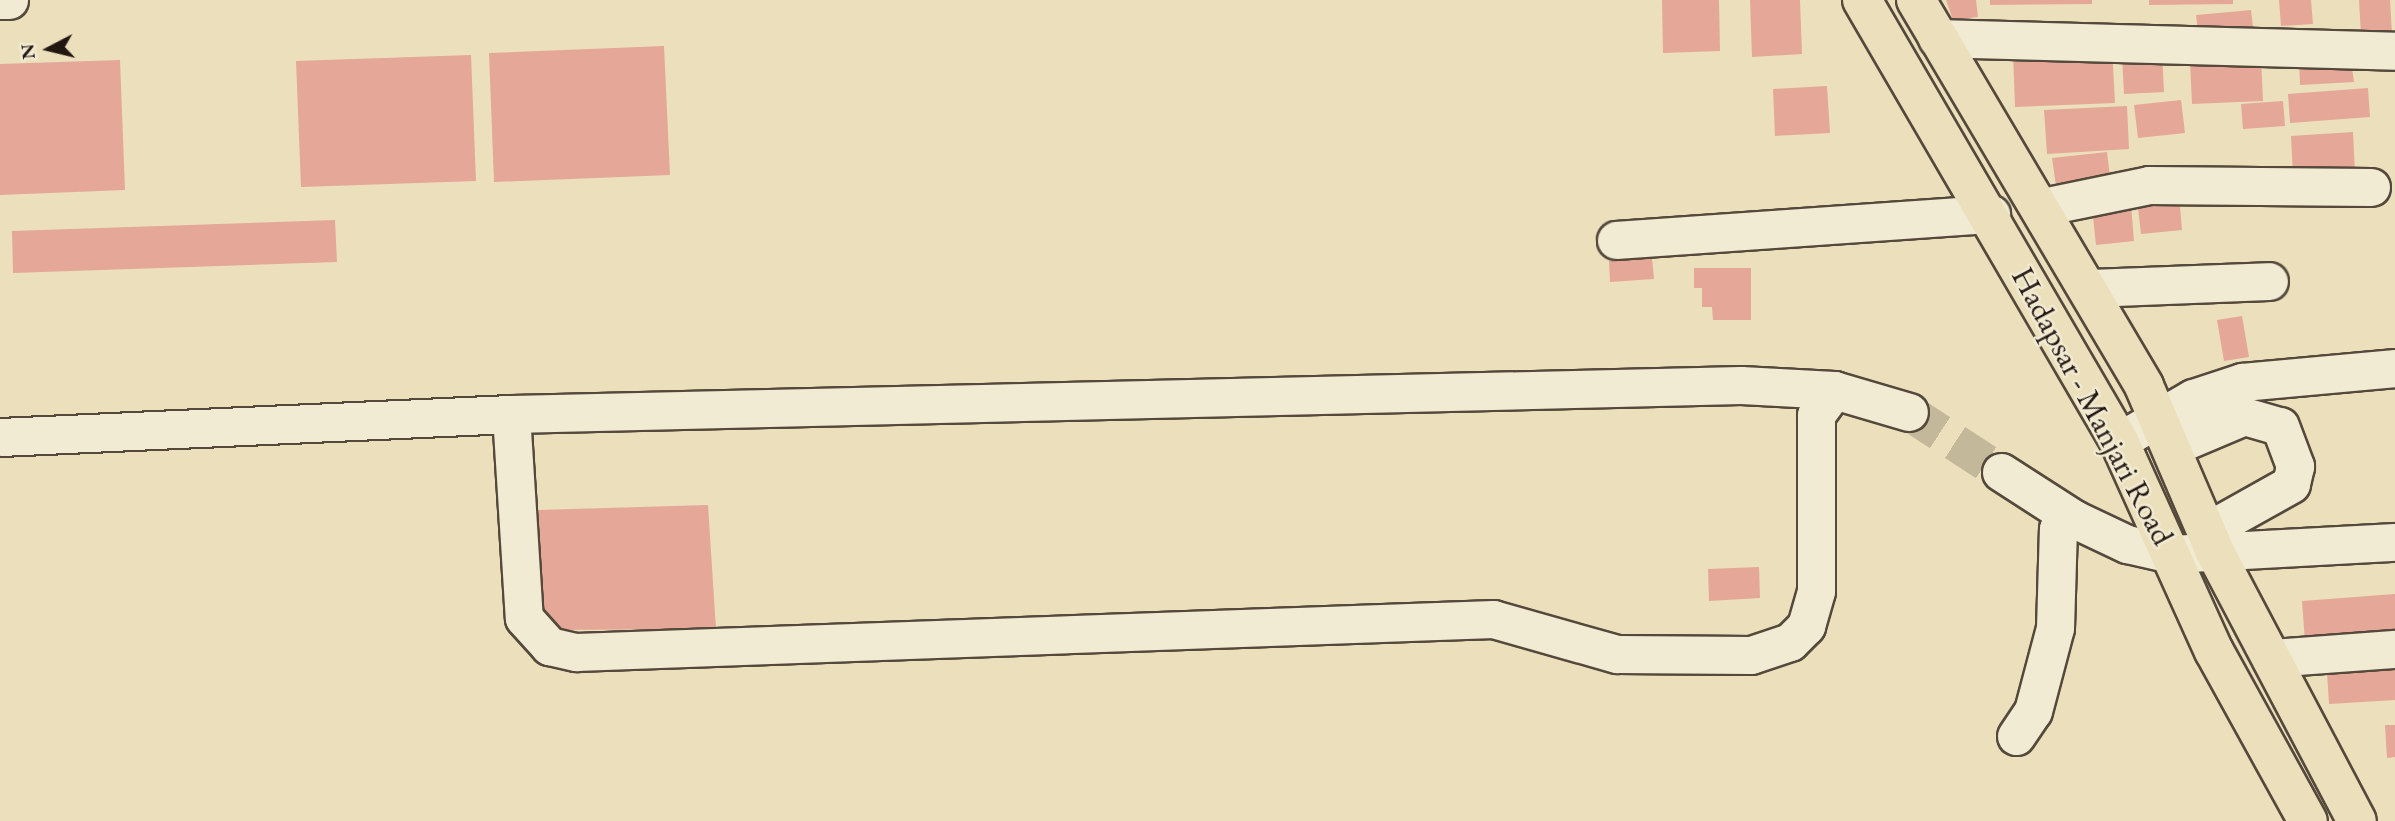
<!DOCTYPE html>
<style>
body{margin:0}
#map{position:relative;width:2395px;height:821px;overflow:hidden;background:#ebe0bb;font-family:"EB Garamond",serif}
div>[style]{position:absolute}
[style*='--x']{left:calc(var(--x)*1px);top:calc(var(--y)*1px);width:calc(var(--w)*1px);rotate:calc(var(--a)*1deg)}
.building>*{inset:0;background:#e4a798}
.minor-tunnel>*{height:37px;margin-top:-18.5px;transform-origin:0;background:repeating-linear-gradient(90deg,#c3b899 0 37px,transparent 0 55px)}
.roads{filter:drop-shadow(2px 0 #55493c) drop-shadow(-2px 0 #55493c) drop-shadow(0 2px #55493c) drop-shadow(0 -2px #55493c)}
.minor>*{height:37px;margin:-18.5px;padding:0 18.5px;transform-origin:18.5px;border-radius:18.5px;background:#f2ebd3}
.major>*{height:38px;margin:-19px;padding:0 19px;transform-origin:19px;border-radius:19px;background:#ebe0bb}
span{translate:-50% -50%;white-space:nowrap;text-align:center;line-height:1.15;-webkit-text-stroke:5px #f2ebd3;paint-order:stroke}
.street-label{font-size:32px;color:#231712}
.north{position:absolute;left:14px;top:14px;width:70px;height:70px;-webkit-text-stroke:5px #f2ebd3;paint-order:stroke;rotate:263deg;font-size:19px;font-weight:700;line-height:28px;text-align:center;color:#231712}
.north::after{content:'';display:block;margin:auto;width:24px;height:32px;background:#231712;clip-path:polygon(50% 0,100% 100%,50% 72%,0 100%)}
</style>
<div id="map">
<div class="building">
<i style="clip-path:polygon(1662px 0,1719px 0,1720px 51px,1663px 53px)"></i>
<i style="clip-path:polygon(1750px 0,1800px 0,1802px 54px,1752px 57px)"></i>
<i style="clip-path:polygon(1946px 0,1976px 0,1978px 17px,1953px 20px)"></i>
<i style="clip-path:polygon(1990px 0,2092px 0,2092px 4px,1990px 5px)"></i>
<i style="clip-path:polygon(2149px 0,2233px 0,2233px 4px,2149px 5px)"></i>
<i style="clip-path:polygon(2279px 0,2311px 0,2313px 24px,2281px 26px)"></i>
<i style="clip-path:polygon(2359px 0,2390px 0,2392px 33px,2361px 35px)"></i>
<i style="clip-path:polygon(2251px 10px,2254px 36px,2199px 41px,2196px 15px)"></i>
<i style="clip-path:polygon(664px 46px,670px 175px,494px 182px,489px 53px)"></i>
<i style="clip-path:polygon(2112px 48px,2115px 103px,2015px 107px,2013px 53px)"></i>
<i style="clip-path:polygon(2162px 52px,2164px 92px,2124px 94px,2122px 55px)"></i>
<i style="clip-path:polygon(471px 55px,476px 181px,301px 187px,296px 61px)"></i>
<i style="clip-path:polygon(2261px 58px,2263px 101px,2192px 104px,2190px 61px)"></i>
<i style="clip-path:polygon(2299px 59px,2351px 61px,2354px 82px,2300px 85px)"></i>
<i style="clip-path:polygon(120px 60px,125px 190px,0 195px,0 64px)"></i>
<i style="clip-path:polygon(1827px 86px,1830px 133px,1775px 136px,1773px 89px)"></i>
<i style="clip-path:polygon(2368px 88px,2370px 117px,2290px 123px,2288px 94px)"></i>
<i style="clip-path:polygon(2181px 100px,2185px 133px,2138px 138px,2134px 105px)"></i>
<i style="clip-path:polygon(2283px 101px,2285px 126px,2243px 129px,2241px 104px)"></i>
<i style="clip-path:polygon(2127px 106px,2129px 149px,2047px 154px,2044px 110px)"></i>
<i style="clip-path:polygon(2353px 132px,2355px 173px,2293px 176px,2291px 136px)"></i>
<i style="clip-path:polygon(2107px 152px,2111px 186px,2057px 193px,2052px 158px)"></i>
<i style="clip-path:polygon(2179px 195px,2182px 230px,2141px 234px,2137px 199px)"></i>
<i style="clip-path:polygon(2131px 205px,2134px 241px,2096px 245px,2092px 208px)"></i>
<i style="clip-path:polygon(335px 220px,337px 262px,13px 273px,12px 231px)"></i>
<i style="clip-path:polygon(1652px 258px,1654px 279px,1610px 282px,1609px 261px)"></i>
<i style="clip-path:polygon(1694px 268px,1751px 268px,1751px 320px,1713px 320px,1712px 307px,1702px 307px,1702px 288px,1694px 288px)"></i>
<i style="clip-path:polygon(2242px 316px,2249px 357px,2224px 361px,2217px 320px)"></i>
<i style="clip-path:polygon(708px 505px,716px 629px,543px 630px,538px 510px)"></i>
<i style="clip-path:polygon(1759px 567px,1760px 598px,1709px 601px,1708px 569px)"></i>
<i style="clip-path:polygon(2395px 594px,2395px 635px,2305px 642px,2302px 601px)"></i>
<i style="clip-path:polygon(2326px 657px,2395px 661px,2395px 700px,2329px 704px)"></i>
<i style="clip-path:polygon(2385px 725px,2395px 725px,2395px 757px,2387px 758px)"></i>
</div>
<div class="minor-tunnel">
<i style="--x:1909;--y:412;--w:110;--a:33.1"></i>
</div>
<div class="roads">
<div class="minor">
<i style="--x:0;--y:0;--w:9;--a:0"></i>
<i style="--x:1937;--y:38;--w:458;--a:1.6"></i>
<i style="--x:2042;--y:207;--w:109;--a:-11.6"></i>
<i style="--x:2149;--y:185;--w:222;--a:0.5"></i>
<i style="--x:1616;--y:240;--w:376;--a:-4"></i>
<i style="--x:2089;--y:288;--w:180;--a:-2.2"></i>
<i style="--x:511;--y:414;--w:204;--a:86.4"></i>
<i style="--x:524;--y:618;--w:38;--a:48"></i>
<i style="--x:549;--y:646;--w:28;--a:13"></i>
<i style="--x:576;--y:652;--w:918;--a:-2.06"></i>
<i style="--x:1493;--y:619;--w:129;--a:15.8"></i>
<i style="--x:1617;--y:654;--w:134;--a:0.4"></i>
<i style="--x:1751;--y:655;--w:41;--a:-18.4"></i>
<i style="--x:1790;--y:642;--w:23;--a:-45"></i>
<i style="--x:1806;--y:626;--w:36;--a:-74"></i>
<i style="--x:1816;--y:591;--w:176;--a:-90"></i>
<i style="--x:1816;--y:415;--w:31;--a:-54"></i>
<i style="--x:0;--y:437;--w:512;--a:-2.58"></i>
<i style="--x:511;--y:414;--w:1230;--a:-1.35"></i>
<i style="--x:1741;--y:385;--w:93;--a:3.1"></i>
<i style="--x:1834;--y:390;--w:78;--a:16.3"></i>
<i style="--x:2119;--y:441;--w:86;--a:-30.2"></i>
<i style="--x:2193;--y:398;--w:52;--a:-18.1"></i>
<i style="--x:2242;--y:382;--w:154;--a:-5.2"></i>
<i style="--x:2171;--y:447;--w:79;--a:-23"></i>
<i style="--x:2244;--y:416;--w:37;--a:16"></i>
<i style="--x:2280;--y:426;--w:43;--a:69.4"></i>
<i style="--x:2295;--y:466;--w:18;--a:103"></i>
<i style="--x:2291;--y:484;--w:96;--a:150.8"></i>
<i style="--x:2001;--y:472;--w:87;--a:32.8"></i>
<i style="--x:2074;--y:519;--w:59;--a:25.3"></i>
<i style="--x:2127;--y:544;--w:45;--a:12.8"></i>
<i style="--x:2171;--y:554;--w:224;--a:-3.1"></i>
<i style="--x:2271;--y:658;--w:124;--a:-4.2"></i>
<i style="--x:2016;--y:736;--w:30;--a:-56"></i>
<i style="--x:2033;--y:711;--w:86;--a:-75.2"></i>
<i style="--x:2055;--y:628;--w:99;--a:-88.3"></i>
<i style="--x:2058;--y:529;--w:19;--a:-32"></i>
</div>
<div class="major">
<i style="--x:1862;--y:0;--w:510;--a:59.77"></i>
<i style="--x:2119;--y:441;--w:230;--a:65.7"></i>
<i style="--x:2214;--y:651;--w:194;--a:61.1"></i>
<i style="--x:1916;--y:0;--w:448;--a:59.4"></i>
<i style="--x:2144;--y:386;--w:181;--a:66.8"></i>
<i style="--x:2215;--y:552;--w:304;--a:62.2"></i>
</div>
</div>
<div class="street-label">
<span style="left:2093px;top:406px;rotate:62deg">Hadapsar - Manjari Road</span>
</div>
<div class="north">N</div>
</div>
